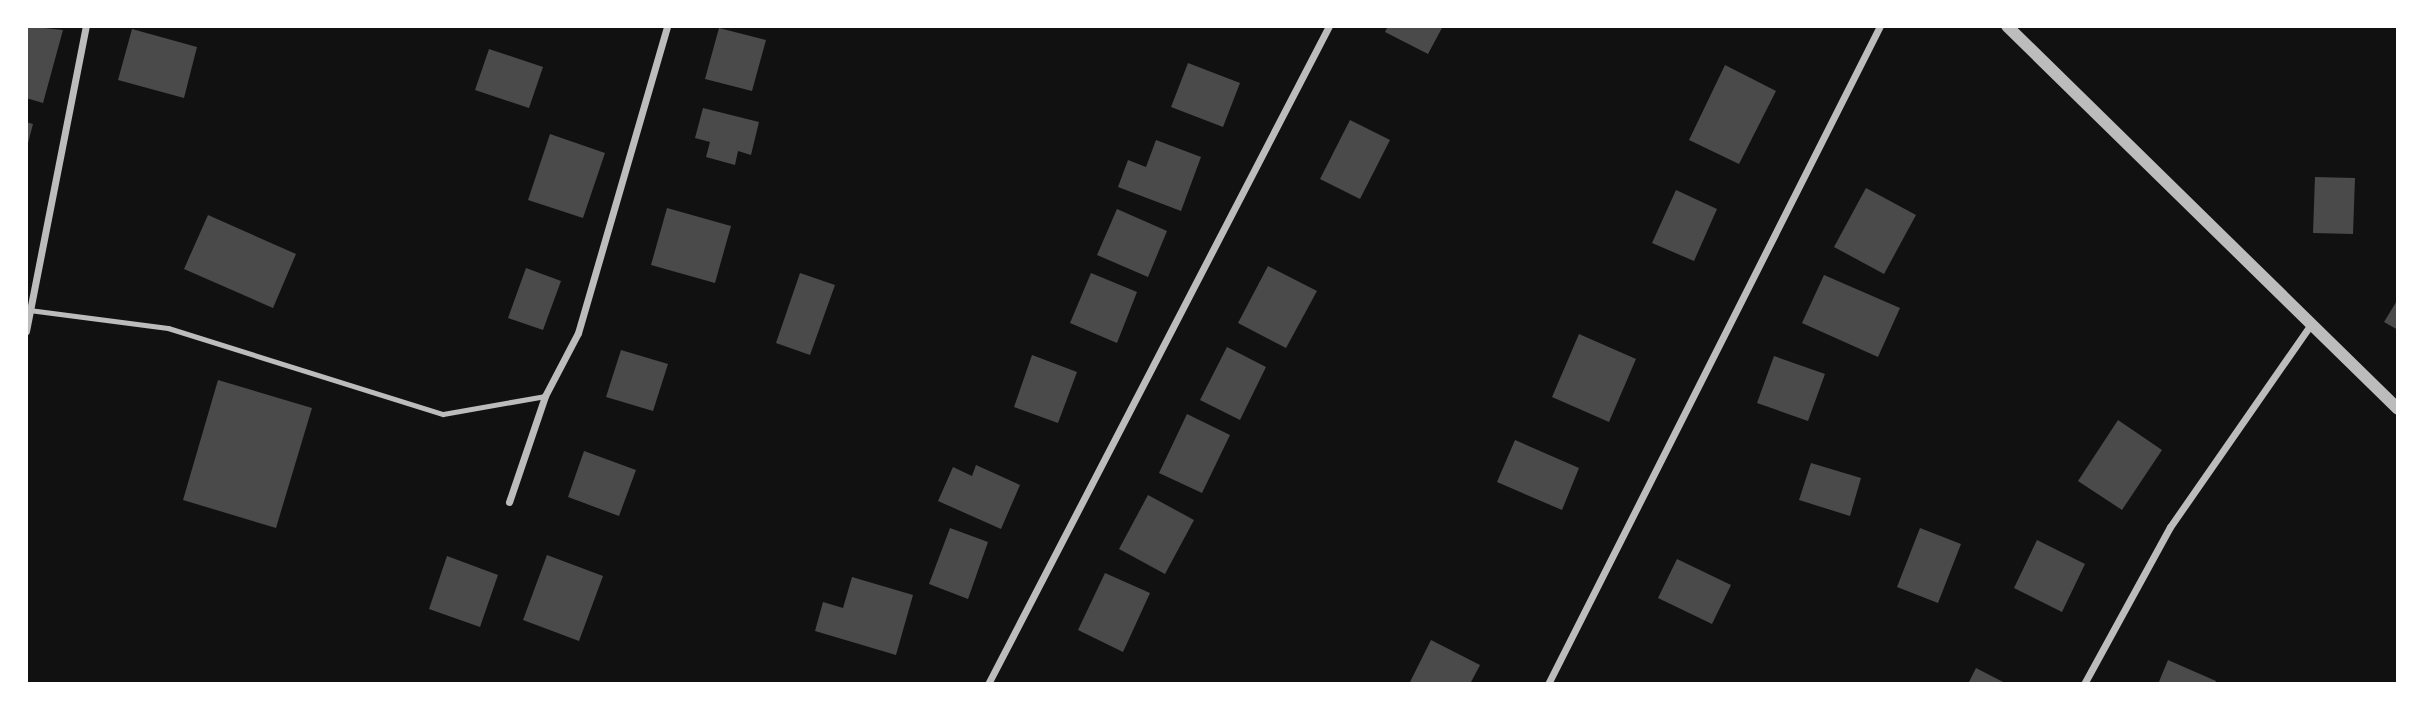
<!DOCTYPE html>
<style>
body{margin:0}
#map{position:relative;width:2424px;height:710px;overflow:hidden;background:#111;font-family:Ubuntu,sans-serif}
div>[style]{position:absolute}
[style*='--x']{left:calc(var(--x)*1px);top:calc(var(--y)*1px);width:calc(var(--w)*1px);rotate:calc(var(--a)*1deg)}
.building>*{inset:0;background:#4a4a4a}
.service>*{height:5px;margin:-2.5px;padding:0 2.5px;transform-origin:2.5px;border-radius:2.5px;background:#bcbcbc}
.minor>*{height:7px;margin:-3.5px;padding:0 3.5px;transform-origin:3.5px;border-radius:3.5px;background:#bcbcbc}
.tertiary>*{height:12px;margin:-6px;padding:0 6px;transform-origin:6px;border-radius:6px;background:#bcbcbc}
span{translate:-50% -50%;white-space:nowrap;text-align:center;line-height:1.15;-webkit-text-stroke:6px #fff;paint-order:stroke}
.frame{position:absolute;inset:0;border:28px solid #fff;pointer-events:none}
</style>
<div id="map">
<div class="building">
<i style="clip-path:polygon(26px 26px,63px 30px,43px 103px,26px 98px)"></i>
<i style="clip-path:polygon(1388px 26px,1443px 26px,1428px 54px,1385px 32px)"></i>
<i style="clip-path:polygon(719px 28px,766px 40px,752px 91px,705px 79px)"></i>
<i style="clip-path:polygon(132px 29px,197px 47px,184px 98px,118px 80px)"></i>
<i style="clip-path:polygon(489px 49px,543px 67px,529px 108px,475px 90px)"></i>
<i style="clip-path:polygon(1188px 63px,1240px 83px,1223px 127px,1171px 107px)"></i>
<i style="clip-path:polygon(1725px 65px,1776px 91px,1739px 164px,1689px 140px)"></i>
<i style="clip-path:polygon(703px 108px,759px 122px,751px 155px,738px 151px,735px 165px,706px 157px,710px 142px,695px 138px)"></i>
<i style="clip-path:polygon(1350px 120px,1390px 140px,1360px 199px,1320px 179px)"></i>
<i style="clip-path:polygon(26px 122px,33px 124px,27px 147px,26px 146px)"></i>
<i style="clip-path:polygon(550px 134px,605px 153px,583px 218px,528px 200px)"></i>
<i style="clip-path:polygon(1156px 140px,1201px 157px,1181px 211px,1118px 187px,1128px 160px,1146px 167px)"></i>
<i style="clip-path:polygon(2315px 177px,2355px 178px,2353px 234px,2313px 233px)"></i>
<i style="clip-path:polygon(1866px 188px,1916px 215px,1884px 274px,1834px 247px)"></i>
<i style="clip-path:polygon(1676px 190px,1717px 209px,1694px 261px,1652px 243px)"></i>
<i style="clip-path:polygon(667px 208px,731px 226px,715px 283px,651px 265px)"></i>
<i style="clip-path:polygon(1117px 209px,1167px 231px,1148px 277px,1097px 255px)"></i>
<i style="clip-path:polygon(208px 215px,296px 254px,273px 308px,184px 269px)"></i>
<i style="clip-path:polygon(1268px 266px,1317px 291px,1286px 348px,1238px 323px)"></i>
<i style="clip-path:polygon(526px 268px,561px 281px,543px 330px,508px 318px)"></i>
<i style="clip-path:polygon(800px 273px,835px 285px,810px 355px,776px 343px)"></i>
<i style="clip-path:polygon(1091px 273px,1137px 292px,1117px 343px,1070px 323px)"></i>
<i style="clip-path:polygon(1824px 275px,1900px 308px,1878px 357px,1802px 323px)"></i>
<i style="clip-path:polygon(2398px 299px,2398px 330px,2384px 322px)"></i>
<i style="clip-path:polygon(1579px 334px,1636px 359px,1609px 422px,1552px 397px)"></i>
<i style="clip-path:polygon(1227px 347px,1266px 367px,1240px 420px,1200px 400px)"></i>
<i style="clip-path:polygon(621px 350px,668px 364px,653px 411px,606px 397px)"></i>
<i style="clip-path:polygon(1032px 355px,1077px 372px,1058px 423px,1014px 407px)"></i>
<i style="clip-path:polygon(1774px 356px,1825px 374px,1808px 421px,1757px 403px)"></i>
<i style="clip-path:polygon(218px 380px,312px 408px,276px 528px,183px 500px)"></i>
<i style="clip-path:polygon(1187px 414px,1230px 435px,1202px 493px,1159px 473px)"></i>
<i style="clip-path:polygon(2118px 420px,2162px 450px,2122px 510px,2078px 481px)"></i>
<i style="clip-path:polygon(1515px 440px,1579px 468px,1562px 510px,1497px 482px)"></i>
<i style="clip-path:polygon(584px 451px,636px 470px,619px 516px,568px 497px)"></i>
<i style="clip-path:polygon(1811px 463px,1861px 478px,1850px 516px,1799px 500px)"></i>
<i style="clip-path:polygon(976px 465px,1020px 485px,1001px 529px,938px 501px,953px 467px,972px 476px)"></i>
<i style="clip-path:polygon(1148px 495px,1194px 520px,1165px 574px,1119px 549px)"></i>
<i style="clip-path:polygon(950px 528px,988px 542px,968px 599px,929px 584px)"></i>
<i style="clip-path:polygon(1920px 528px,1961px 544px,1938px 603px,1897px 587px)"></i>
<i style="clip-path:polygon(2037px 540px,2085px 564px,2062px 612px,2014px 588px)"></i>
<i style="clip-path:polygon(547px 555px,603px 576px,579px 641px,523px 620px)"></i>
<i style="clip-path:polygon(447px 556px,498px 575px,480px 627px,429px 609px)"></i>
<i style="clip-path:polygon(1677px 559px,1731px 585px,1712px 624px,1658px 598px)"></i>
<i style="clip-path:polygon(1105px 573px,1150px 593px,1123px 652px,1078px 630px)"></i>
<i style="clip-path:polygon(852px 577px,913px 595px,896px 655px,815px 631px,823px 602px,843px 608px)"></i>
<i style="clip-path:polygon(1431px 640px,1480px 665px,1470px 684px,1409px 684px)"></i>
<i style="clip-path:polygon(2168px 660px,2216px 681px,2215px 684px,2158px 684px)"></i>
<i style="clip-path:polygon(1976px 668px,2007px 684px,1968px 684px)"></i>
</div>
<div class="service">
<i style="--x:29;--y:310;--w:140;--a:7.4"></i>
<i style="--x:168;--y:328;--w:288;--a:17.4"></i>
<i style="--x:443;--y:414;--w:104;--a:-10"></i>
</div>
<div class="minor">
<i style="--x:26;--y:331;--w:311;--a:-78.9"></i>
<i style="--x:509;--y:502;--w:112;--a:-71.2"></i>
<i style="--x:545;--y:396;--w:71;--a:-62.4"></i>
<i style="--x:578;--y:333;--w:320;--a:-73.8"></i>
<i style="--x:988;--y:684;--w:741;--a:-62.61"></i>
<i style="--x:1548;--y:684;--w:737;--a:-63.23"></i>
<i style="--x:2084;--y:684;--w:179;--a:-61.3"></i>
<i style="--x:2170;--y:527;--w:247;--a:-55.2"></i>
</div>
<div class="tertiary">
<i style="--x:2007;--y:26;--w:547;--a:44.41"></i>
</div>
<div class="frame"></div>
</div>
